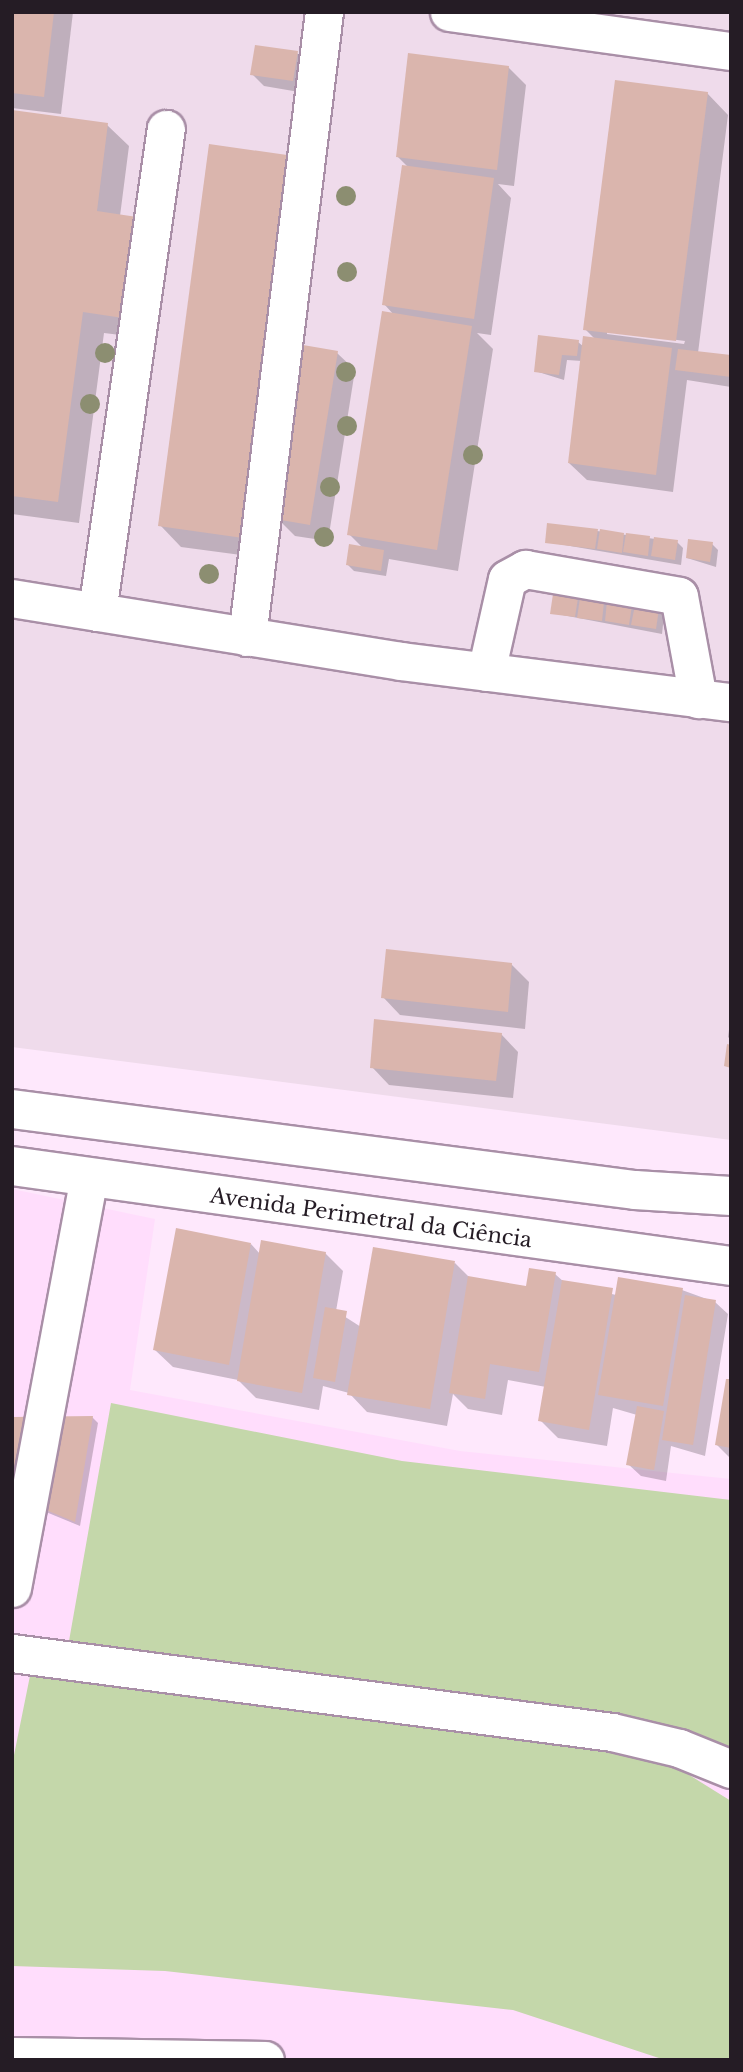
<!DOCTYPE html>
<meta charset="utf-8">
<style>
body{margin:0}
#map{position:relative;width:743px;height:2072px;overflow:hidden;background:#fee8fc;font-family:"Libre Baskerville",serif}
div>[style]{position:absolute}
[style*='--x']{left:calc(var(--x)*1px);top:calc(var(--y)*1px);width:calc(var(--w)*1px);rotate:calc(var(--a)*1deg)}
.built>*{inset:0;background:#ffddfc}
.industrial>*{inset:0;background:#efdbeb}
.green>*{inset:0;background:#c4d7aa}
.shadow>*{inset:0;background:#0003}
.building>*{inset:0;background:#dab5ad}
.roads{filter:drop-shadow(2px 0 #a98fa7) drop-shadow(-2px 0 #a98fa7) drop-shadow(0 2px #a98fa7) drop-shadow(0 -2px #a98fa7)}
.minor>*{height:37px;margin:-18.5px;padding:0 18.5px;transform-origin:18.5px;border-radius:18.5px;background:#fff}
.major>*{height:38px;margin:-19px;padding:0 19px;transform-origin:19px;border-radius:19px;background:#fff}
.trees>*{width:20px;height:20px;margin:-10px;border-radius:50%;background:#8c8e71}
span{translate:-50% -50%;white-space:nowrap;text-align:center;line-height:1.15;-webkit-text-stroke:7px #fff;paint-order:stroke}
.street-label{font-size:21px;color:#251c25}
.frame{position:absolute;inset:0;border:14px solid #251c25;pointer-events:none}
</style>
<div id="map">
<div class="built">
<i style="clip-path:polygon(12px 1189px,155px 1219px,130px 1390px,460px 1451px,731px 1479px,731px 2060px,12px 2060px)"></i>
</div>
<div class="industrial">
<i style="clip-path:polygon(12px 12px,731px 12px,731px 1140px,12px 1047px)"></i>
</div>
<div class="green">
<i style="clip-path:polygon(111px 1403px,402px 1461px,731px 1500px,731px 1761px,694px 1740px,69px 1641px)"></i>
<i style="clip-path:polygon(34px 1656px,670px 1763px,731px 1801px,731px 2060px,665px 2060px,513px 2010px,165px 1971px,12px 1966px,12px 1765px)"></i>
</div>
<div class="shadow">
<i style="clip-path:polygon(12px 12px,73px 12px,61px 114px,12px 108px)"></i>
<i style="clip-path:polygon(297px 53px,309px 65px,305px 93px,264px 86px,252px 74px)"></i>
<i style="clip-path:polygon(508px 67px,526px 85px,514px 186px,498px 184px,511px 198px,491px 335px,477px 333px,493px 349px,458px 571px,389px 559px,386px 576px,354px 571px,348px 565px,363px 548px,349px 534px,394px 315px,384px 304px,409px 168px,397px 156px)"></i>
<i style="clip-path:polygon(evenodd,707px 93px,728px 115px,698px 353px,731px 357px,731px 387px,687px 380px,673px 492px,587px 480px,569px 463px,582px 361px,567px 360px,564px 380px,535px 371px,578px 342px,584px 347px,596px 340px,585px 329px,707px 93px,607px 331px,685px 341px,684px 344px,607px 334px,607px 331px)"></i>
<i style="clip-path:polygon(12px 112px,107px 125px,129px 146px,120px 216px,145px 338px,104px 333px,79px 523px,12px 514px)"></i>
<i style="clip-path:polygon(211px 146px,264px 558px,181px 547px,160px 525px)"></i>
<i style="clip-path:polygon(337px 353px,355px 370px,328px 541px,295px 536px,277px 518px)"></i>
<i style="clip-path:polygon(597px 531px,677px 542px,683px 548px,681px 565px,547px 542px)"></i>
<i style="clip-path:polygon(712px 544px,718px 550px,716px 567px,687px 558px)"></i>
<i style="clip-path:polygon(577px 599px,658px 610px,664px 616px,662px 634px,552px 613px)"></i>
<i style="clip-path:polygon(511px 964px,529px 982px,525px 1029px,400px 1015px,383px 997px)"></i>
<i style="clip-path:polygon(730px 1022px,731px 1022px,731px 1040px,728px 1037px)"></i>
<i style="clip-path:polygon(501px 1034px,518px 1052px,513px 1098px,389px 1085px,372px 1067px)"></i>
<i style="clip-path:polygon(251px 1244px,260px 1254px,325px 1253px,343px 1271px,336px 1311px,361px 1327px,455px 1263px,470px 1278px,527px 1288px,555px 1274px,564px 1282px,616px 1295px,682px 1290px,715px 1302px,728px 1314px,705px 1456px,671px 1446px,666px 1481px,641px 1476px,628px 1464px,637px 1415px,613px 1408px,607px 1446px,558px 1438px,540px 1420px,546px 1387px,508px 1380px,502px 1415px,468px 1409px,453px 1394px,447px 1426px,367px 1412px,349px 1393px,323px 1386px,319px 1410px,256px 1398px,238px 1380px,173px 1367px,155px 1350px)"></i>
<i style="clip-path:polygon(731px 1381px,731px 1459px,717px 1445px)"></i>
<i style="clip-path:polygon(92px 1417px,98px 1423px,80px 1526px,12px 1498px)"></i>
</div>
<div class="building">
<i style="clip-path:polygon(12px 12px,54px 12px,44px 97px,12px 93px)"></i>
<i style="clip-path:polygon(255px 45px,298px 51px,293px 81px,250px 75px)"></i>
<i style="clip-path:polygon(408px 53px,509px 66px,497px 170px,396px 157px)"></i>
<i style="clip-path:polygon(615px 80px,708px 92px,676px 341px,583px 330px)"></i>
<i style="clip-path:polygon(12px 110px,108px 123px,97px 211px,137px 217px,123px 318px,83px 312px,58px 502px,12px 496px)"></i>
<i style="clip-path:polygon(209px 144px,294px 156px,243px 538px,158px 526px)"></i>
<i style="clip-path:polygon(402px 165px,494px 178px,474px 319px,382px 305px)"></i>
<i style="clip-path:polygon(382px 311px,472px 326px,437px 550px,347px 535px)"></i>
<i style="clip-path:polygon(538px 335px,579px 340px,577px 356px,562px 355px,559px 375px,534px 372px)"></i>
<i style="clip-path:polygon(583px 336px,672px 348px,656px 475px,568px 463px)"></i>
<i style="clip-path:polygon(303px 345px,338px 351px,310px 525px,275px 519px)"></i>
<i style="clip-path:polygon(678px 349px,731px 355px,731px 377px,675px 370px)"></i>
<i style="clip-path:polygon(547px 523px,598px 529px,595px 549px,545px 543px)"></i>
<i style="clip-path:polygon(600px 529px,624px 533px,622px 553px,597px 549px)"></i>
<i style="clip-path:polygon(626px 533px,650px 536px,648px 556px,623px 552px)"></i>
<i style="clip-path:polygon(654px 537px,678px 540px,675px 560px,651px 556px)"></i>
<i style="clip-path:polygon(688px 539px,713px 542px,710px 562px,686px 558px)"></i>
<i style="clip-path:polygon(349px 544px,384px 550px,381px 571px,346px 565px)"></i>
<i style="clip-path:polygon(553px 594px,578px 598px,575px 617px,550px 614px)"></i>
<i style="clip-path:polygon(580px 598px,604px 602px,602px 621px,577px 618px)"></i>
<i style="clip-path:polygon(607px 601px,632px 605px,629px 625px,605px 621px)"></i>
<i style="clip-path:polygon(635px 605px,659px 609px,656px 629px,631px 625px)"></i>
<i style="clip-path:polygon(386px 949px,512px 963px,508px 1012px,381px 998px)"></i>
<i style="clip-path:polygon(374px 1019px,502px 1033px,496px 1081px,370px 1068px)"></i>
<i style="clip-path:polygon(727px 1044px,731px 1045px,731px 1068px,724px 1066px)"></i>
<i style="clip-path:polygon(176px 1228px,251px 1243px,229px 1365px,153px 1350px)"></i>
<i style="clip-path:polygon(261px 1240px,326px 1252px,302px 1393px,237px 1381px)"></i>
<i style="clip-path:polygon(373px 1247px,455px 1261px,430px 1409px,347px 1395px)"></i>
<i style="clip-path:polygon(529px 1268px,556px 1272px,539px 1372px,490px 1364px,485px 1399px,449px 1393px,468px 1276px,526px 1286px)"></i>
<i style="clip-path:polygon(618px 1277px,683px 1288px,663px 1406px,598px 1395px)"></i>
<i style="clip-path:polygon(562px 1280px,613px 1288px,589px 1430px,538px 1421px)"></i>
<i style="clip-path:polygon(685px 1295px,716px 1300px,693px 1445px,662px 1440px)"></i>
<i style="clip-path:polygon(325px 1307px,347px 1311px,335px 1382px,313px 1378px)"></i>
<i style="clip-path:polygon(726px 1379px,731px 1379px,731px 1448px,715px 1445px)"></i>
<i style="clip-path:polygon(637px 1406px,664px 1411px,654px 1470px,626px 1465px)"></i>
<i style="clip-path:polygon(93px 1416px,75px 1522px,12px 1496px,12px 1417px)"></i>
</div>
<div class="roads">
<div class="minor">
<i style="--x:449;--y:12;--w:285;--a:7.9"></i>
<i style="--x:12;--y:598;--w:393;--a:9.2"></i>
<i style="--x:400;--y:661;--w:334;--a:7.1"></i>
<i style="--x:97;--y:612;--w:488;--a:-81.9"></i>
<i style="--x:247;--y:637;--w:630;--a:-82.98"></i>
<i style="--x:486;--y:672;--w:95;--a:-77.3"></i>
<i style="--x:507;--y:579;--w:21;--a:-29"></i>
<i style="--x:525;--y:569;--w:156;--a:9.9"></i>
<i style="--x:679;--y:596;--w:105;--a:79.5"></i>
<i style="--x:12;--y:1588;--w:417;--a:-79.4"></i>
<i style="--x:12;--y:1653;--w:605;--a:7.5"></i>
<i style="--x:612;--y:1732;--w:69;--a:13.4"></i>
<i style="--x:679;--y:1748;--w:56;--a:22"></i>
<i style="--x:12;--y:2056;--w:253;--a:0.9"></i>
</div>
<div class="major">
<i style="--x:12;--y:1109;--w:628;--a:7.41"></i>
<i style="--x:635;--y:1190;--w:96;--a:3.6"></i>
<i style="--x:12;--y:1166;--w:726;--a:7.92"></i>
</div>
</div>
<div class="trees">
<i style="left:346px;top:196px"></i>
<i style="left:347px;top:272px"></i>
<i style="left:105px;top:353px"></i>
<i style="left:346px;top:372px"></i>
<i style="left:90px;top:404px"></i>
<i style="left:347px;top:426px"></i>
<i style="left:473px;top:455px"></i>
<i style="left:330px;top:487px"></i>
<i style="left:324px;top:537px"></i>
<i style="left:209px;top:574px"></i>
</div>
<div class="street-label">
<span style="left:371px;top:1218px;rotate:8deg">Avenida Perimetral da Ciência</span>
</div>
<div class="frame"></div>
</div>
